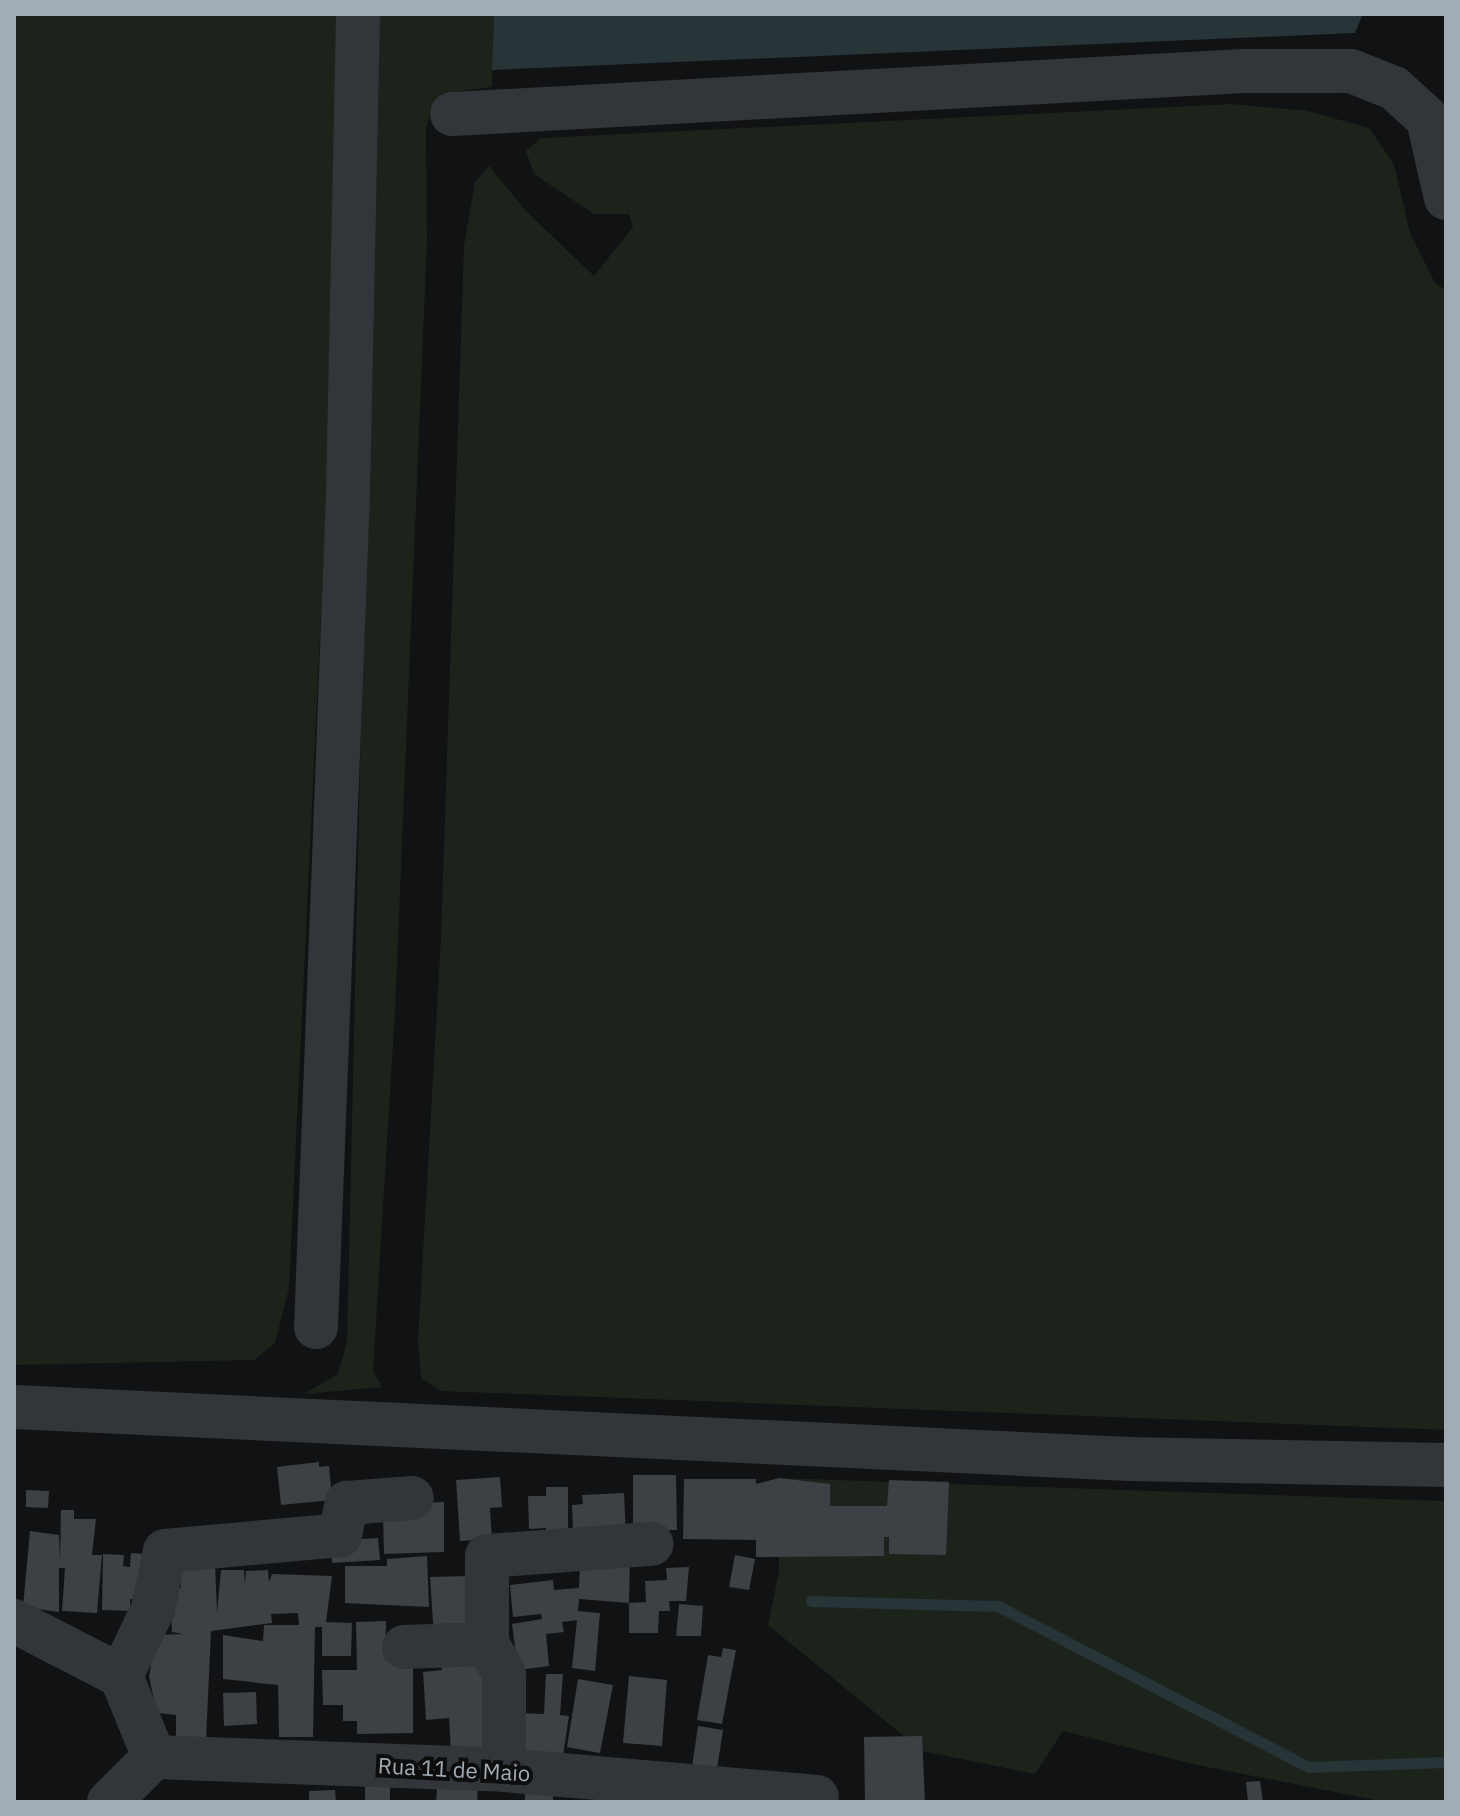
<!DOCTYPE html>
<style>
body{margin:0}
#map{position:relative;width:1460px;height:1816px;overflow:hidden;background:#111213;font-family:"IBM Plex Sans",sans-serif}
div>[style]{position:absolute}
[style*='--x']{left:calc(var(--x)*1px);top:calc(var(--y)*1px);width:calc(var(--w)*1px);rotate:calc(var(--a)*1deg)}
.green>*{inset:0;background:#1c231b}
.water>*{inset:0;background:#273438}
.stream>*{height:11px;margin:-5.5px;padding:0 5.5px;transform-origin:5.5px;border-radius:5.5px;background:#273438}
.building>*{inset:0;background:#3d4044}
.minor>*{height:44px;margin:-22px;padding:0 22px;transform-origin:22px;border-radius:22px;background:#323539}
span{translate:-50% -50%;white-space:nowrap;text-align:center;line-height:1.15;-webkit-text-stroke:8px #0d0d0e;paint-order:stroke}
.street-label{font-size:22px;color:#a1acb5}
.frame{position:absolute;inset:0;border:16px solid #a1acb5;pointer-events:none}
</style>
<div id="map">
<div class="green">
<i style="clip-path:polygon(14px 14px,340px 14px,333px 364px,289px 1288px,275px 1343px,254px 1360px,14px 1365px)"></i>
<i style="clip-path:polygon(377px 14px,494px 14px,492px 87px,459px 91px,431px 106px,426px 131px,427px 241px,395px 1011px,373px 1371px,382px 1387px,304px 1394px,338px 1374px,347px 1342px)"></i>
<i style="clip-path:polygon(1232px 104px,1308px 111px,1369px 128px,1394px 164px,1410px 233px,1435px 283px,1446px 290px,1446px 1430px,441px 1391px,421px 1378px,418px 1341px,441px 938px,464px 245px,475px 182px,489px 166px,527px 212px,594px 276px,633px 227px,629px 214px,594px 214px,534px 174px,526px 151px,541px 138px)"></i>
<i style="clip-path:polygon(779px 1478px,1446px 1501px,1446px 1802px,1385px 1802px,1197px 1765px,1063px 1731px,1035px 1774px,922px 1751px,768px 1625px,779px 1572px)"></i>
</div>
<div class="water">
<i style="clip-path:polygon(494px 14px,1363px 14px,1355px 33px,492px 70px)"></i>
</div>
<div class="stream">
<i style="--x:811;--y:1601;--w:187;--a:1.5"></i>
<i style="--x:998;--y:1606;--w:349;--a:27.4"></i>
<i style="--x:1308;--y:1767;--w:138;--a:-2.1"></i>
</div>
<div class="building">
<i style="clip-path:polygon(319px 1462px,319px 1467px,329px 1466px,332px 1500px,281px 1505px,277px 1467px)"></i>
<i style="clip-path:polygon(633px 1475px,676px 1475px,677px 1530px,633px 1530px)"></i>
<i style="clip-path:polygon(500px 1477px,502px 1507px,490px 1508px,492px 1539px,460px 1541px,456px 1480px)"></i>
<i style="clip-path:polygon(779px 1478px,830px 1484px,830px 1506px,887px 1506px,889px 1480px,949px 1482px,946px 1555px,889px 1554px,889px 1537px,884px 1537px,884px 1556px,767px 1557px,756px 1557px,756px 1540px,683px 1539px,684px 1479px,756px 1479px,756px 1484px)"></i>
<i style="clip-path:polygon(546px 1487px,568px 1487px,568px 1541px,546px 1541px,546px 1528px,529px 1529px,528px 1496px,546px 1496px)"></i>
<i style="clip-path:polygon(26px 1490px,49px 1491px,48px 1508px,26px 1507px)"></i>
<i style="clip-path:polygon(624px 1493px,626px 1538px,573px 1528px,572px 1505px,583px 1504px,582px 1495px)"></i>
<i style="clip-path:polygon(444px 1502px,444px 1552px,384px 1554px,383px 1516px,418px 1503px)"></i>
<i style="clip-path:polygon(61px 1510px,74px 1510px,74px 1519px,96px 1519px,92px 1555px,102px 1555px,97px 1613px,62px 1611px,65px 1568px,59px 1568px,59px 1612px,23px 1607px,30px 1531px,59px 1535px,60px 1562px)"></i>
<i style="clip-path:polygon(378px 1538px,380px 1560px,332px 1563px,330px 1541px)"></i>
<i style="clip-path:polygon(131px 1553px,153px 1555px,144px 1600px,130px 1599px,130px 1611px,102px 1610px,103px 1554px,124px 1555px,123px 1566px,130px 1567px)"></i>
<i style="clip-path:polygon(735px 1555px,755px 1559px,749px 1590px,729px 1587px)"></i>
<i style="clip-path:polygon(427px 1556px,429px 1607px,345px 1603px,345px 1566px,387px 1566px,387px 1559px)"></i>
<i style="clip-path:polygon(630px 1557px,629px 1603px,579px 1599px,578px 1611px,600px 1613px,595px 1671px,572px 1668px,577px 1620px,562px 1622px,564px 1632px,546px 1634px,549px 1666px,518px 1670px,512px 1624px,542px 1619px,541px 1614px,513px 1617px,510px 1585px,553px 1580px,554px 1590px,579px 1588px,580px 1560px)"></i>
<i style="clip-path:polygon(215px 1562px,217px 1613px,221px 1570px,244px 1570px,245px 1584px,246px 1571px,268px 1570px,269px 1582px,272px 1574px,332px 1576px,326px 1622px,352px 1623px,351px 1656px,322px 1656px,322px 1627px,315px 1627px,313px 1737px,279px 1737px,278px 1685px,223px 1679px,223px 1635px,263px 1641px,264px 1625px,299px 1625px,298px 1613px,271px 1614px,272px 1623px,211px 1631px,206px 1741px,176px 1739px,176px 1715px,157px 1713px,149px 1677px,156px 1635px,183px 1634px,172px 1632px,170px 1589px,181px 1588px,180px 1571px)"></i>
<i style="clip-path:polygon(689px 1567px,686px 1601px,669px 1601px,670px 1611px,659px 1611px,658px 1633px,629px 1633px,629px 1603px,646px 1602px,645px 1581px,667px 1580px,666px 1568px)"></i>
<i style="clip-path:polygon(468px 1576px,470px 1636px,434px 1638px,430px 1577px)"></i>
<i style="clip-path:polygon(679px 1604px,703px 1606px,701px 1636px,676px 1636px)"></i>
<i style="clip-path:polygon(386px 1621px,385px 1660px,413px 1659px,413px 1733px,357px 1734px,357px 1721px,343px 1721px,343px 1705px,323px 1705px,322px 1670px,357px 1670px,356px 1622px)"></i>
<i style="clip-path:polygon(723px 1648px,736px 1650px,722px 1724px,697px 1720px,708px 1655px,721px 1657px)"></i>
<i style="clip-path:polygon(441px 1658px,482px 1663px,497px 1753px,451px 1752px,449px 1718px,426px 1720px,423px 1672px,442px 1670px)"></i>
<i style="clip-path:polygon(546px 1674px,563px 1674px,560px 1715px,569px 1716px,563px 1755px,519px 1753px,521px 1713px,544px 1714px)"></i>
<i style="clip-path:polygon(629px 1676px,667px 1680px,662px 1746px,623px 1743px)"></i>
<i style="clip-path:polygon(578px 1679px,613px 1685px,600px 1753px,567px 1747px)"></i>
<i style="clip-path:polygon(256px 1692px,257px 1724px,224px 1726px,223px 1693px)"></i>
<i style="clip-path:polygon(698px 1726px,723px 1730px,717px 1769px,692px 1767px)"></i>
<i style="clip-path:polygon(922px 1736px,925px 1802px,865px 1802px,864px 1737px)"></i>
<i style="clip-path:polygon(365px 1775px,390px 1776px,390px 1802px,365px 1802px)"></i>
<i style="clip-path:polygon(1260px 1781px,1263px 1802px,1248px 1802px,1246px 1782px)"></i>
<i style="clip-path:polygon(478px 1782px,477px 1802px,436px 1802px,437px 1788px)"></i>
<i style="clip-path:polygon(525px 1785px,553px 1787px,553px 1802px,525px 1802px)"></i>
<i style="clip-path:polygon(335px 1790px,336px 1802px,309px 1802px,309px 1791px)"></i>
</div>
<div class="minor">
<i style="--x:452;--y:114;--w:793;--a:-3.11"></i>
<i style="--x:1244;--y:71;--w:107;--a:0"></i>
<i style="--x:1351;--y:71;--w:46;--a:21.6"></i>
<i style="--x:1394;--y:88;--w:46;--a:42.4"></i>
<i style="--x:1428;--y:119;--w:81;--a:77.2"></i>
<i style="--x:316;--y:1327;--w:835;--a:-87.8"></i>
<i style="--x:348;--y:493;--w:479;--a:-88.8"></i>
<i style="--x:14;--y:1407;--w:1116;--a:2.67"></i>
<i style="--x:1129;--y:1459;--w:317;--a:1.1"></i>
<i style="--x:14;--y:1621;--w:120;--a:27.2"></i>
<i style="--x:121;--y:1676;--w:87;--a:67.8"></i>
<i style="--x:404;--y:1647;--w:83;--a:-2.1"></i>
<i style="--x:121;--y:1676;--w:74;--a:-64.5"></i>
<i style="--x:153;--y:1609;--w:59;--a:-78.3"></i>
<i style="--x:165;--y:1551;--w:176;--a:-5.2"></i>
<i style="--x:340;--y:1535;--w:33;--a:-78"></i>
<i style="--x:347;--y:1503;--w:65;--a:-4.4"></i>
<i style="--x:504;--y:1770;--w:97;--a:-90"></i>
<i style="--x:504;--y:1673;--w:34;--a:-120"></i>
<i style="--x:487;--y:1644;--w:88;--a:-90"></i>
<i style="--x:487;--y:1556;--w:165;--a:-4.2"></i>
<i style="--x:109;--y:1802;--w:64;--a:-45"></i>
<i style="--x:154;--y:1757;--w:350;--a:2.1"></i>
<i style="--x:504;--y:1770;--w:314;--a:4.9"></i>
</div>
<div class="street-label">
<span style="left:454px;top:1769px;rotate:3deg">Rua 11 de Maio</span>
</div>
<div class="frame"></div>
</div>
